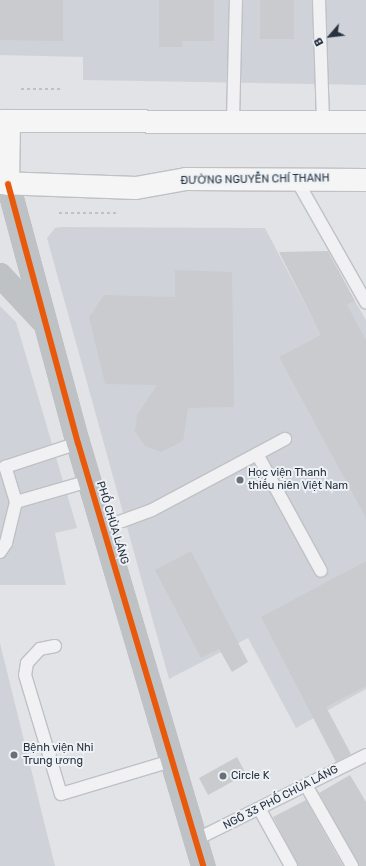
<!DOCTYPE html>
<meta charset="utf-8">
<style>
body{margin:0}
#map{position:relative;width:366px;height:866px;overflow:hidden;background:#e1e3e6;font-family:Rubik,sans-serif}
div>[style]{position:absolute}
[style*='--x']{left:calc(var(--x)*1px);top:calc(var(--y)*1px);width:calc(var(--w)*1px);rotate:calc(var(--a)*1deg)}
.built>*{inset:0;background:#cfd3d9}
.building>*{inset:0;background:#c9cbce}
.path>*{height:2.5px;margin-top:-1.25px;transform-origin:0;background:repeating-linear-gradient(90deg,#bfc2c5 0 3px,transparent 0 6px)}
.roads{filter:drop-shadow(1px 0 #bfc1c4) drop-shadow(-1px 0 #bfc1c4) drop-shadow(0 1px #bfc1c4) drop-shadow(0 -1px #bfc1c4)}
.lane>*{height:12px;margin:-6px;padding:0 6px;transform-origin:6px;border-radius:6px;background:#f1f1f3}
.secondary>*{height:22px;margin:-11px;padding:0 11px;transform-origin:11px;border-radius:11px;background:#bfc2c5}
.primary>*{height:22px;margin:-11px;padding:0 11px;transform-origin:11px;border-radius:11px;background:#f5f5f6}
.cycleway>*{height:6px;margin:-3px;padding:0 3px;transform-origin:3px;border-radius:3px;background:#e8590c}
.dots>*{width:11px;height:11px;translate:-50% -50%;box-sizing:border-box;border:2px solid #eef2f6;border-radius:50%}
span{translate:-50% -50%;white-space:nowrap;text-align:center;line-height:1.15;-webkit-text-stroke:4px #eef2f6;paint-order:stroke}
.street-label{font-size:11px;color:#28323f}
.poi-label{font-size:11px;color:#28323f}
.left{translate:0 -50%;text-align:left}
.north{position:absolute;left:310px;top:16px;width:40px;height:40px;-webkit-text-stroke:3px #eef2f6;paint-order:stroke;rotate:242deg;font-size:11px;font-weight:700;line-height:16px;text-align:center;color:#28323f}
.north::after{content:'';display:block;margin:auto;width:14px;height:18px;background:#28323f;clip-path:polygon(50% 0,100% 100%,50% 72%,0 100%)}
</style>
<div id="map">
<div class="built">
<i style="clip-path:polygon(0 0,366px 0,366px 85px,83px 80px,83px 57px,0 55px)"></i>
<i style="clip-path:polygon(61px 227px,265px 228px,314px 321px,355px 301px,366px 320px,366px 689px,296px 728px,248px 638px,169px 679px,47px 238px,55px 228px)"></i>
<i style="clip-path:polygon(0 306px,16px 322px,77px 528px,55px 533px,66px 585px,0 585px)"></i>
<i style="clip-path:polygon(0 643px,55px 866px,0 866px)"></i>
</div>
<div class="building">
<i style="clip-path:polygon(0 0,63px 0,63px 41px,0 40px)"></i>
<i style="clip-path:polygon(159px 0,214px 0,214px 41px,182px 41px,182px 47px,159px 47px)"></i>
<i style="clip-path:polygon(260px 0,294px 0,294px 39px,260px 39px)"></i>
<i style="clip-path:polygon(328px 251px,355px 301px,347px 305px,366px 340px,366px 518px,279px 357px,321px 335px,279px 252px)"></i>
<i style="clip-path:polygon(175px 270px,232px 272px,234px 407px,188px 408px,183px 441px,161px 452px,145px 446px,135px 432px,137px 415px,157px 385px,105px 384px,89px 317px,104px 295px,175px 297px)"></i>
<i style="clip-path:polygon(191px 551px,248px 662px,232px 672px,219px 649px,201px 658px,155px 570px)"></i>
<i style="clip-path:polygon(366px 561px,366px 686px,326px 707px,351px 754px,336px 762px,261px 617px)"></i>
<i style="clip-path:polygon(237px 757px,246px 774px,208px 795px,199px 778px)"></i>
<i style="clip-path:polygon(350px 775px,366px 802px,366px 866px,359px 866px,319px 793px)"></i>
<i style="clip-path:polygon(306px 800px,343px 866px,298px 866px,273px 817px)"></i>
</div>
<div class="path">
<i style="--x:21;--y:89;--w:39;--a:0"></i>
<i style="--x:59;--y:213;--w:58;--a:0"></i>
</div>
<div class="roads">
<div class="lane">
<i style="--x:319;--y:0;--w:122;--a:88.1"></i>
<i style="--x:233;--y:120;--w:120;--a:-88.6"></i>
<i style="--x:296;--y:179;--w:142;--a:60.4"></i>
<i style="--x:257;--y:454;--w:133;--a:61.3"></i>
<i style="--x:16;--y:502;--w:76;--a:-16"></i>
<i style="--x:103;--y:528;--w:52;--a:-20.2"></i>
<i style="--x:152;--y:510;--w:151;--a:-28.1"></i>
<i style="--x:0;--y:552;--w:11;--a:-56"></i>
<i style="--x:6;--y:543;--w:42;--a:-76.3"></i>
<i style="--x:16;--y:502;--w:37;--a:-107"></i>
<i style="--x:5;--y:467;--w:77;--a:-18.2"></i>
<i style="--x:55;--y:646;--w:15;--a:169"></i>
<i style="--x:40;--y:649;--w:19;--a:133"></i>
<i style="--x:27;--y:663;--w:12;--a:99"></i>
<i style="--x:25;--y:675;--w:124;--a:73.2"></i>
<i style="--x:61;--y:794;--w:115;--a:-16.7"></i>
<i style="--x:307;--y:787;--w:91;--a:60.3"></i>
<i style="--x:260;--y:810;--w:64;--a:61"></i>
<i style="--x:195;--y:840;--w:191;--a:-26.4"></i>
</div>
<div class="secondary">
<i style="--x:8;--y:184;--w:268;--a:74.9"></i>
<i style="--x:78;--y:443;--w:441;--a:73.5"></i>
<i style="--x:0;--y:275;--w:62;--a:47"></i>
</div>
<div class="primary">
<i style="--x:0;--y:121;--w:366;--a:0.2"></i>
<i style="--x:0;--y:183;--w:136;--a:2.1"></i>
<i style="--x:136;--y:188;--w:51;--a:-10.2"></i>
<i style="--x:186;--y:179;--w:180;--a:0.3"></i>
<i style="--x:8;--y:184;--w:63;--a:-89.1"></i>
</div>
</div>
<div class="cycleway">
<i style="--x:8;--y:184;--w:268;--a:74.9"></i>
<i style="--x:78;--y:443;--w:441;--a:73.5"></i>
</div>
<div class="dots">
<i style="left:240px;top:480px;background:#697079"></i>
<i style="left:14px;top:755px;background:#697079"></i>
<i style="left:223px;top:776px;background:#697079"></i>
</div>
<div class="street-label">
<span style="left:255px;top:180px;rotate:-1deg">ĐƯỜNG NGUYỄN CHÍ THANH</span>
<span style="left:112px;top:523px;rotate:73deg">PHỐ CHÙA LÁNG</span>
<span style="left:281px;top:798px;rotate:-27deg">NGÕ 33 PHỐ CHÙA LÁNG</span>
</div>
<div class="poi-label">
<span class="left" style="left:248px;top:480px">Học viện Thanh<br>thiếu niên Việt Nam</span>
<span class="left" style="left:23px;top:755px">Bệnh viện Nhi<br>Trung ương</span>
<span class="left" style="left:231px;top:776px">Circle K</span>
</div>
<div class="north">B</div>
</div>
